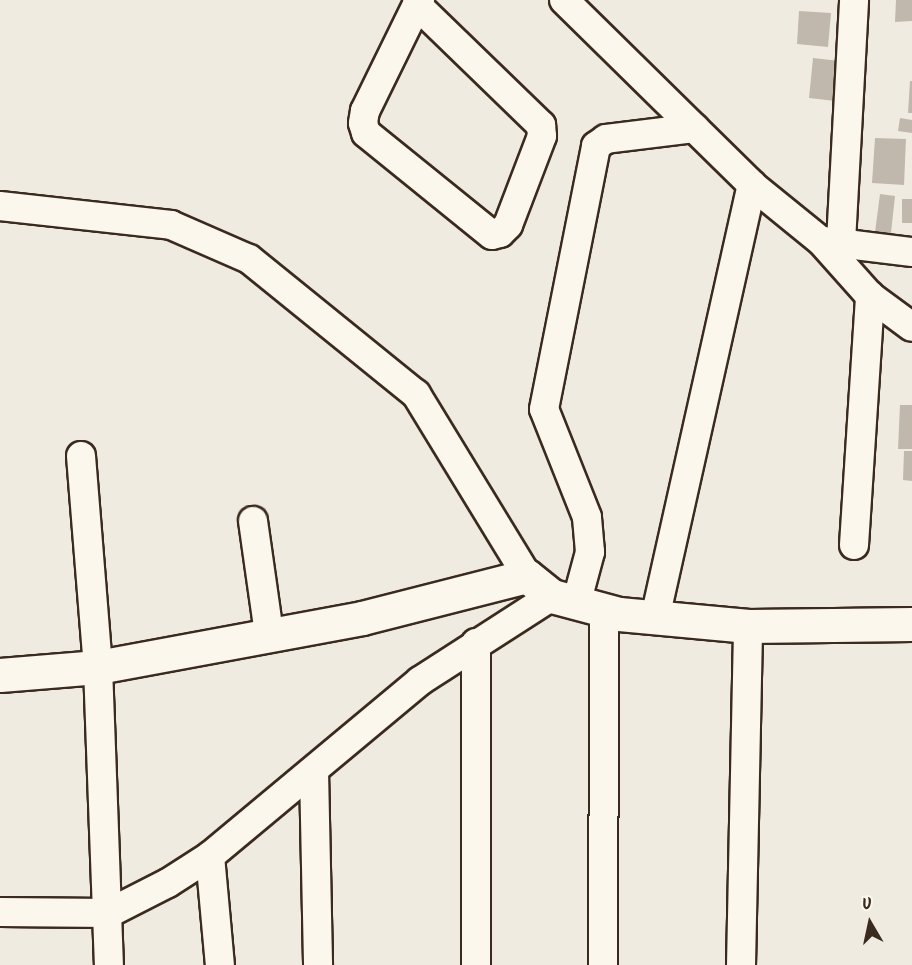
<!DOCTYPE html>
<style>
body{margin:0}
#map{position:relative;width:912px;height:965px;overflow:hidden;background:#f0ebe0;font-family:Kalam,sans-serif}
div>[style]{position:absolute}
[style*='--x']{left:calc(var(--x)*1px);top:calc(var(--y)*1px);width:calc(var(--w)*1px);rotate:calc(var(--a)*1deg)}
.building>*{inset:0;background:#c0b8ad}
.roads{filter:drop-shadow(2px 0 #3b2a1e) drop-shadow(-2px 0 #3b2a1e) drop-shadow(0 2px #3b2a1e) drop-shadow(0 -2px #3b2a1e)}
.minor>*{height:28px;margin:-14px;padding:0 14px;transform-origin:14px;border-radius:14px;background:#fbf7ec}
.tertiary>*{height:33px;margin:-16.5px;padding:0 16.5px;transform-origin:16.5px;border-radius:16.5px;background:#fbf7ec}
span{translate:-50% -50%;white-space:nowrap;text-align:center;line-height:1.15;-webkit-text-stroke:5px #fbf7ec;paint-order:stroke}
.north{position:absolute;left:840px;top:893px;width:60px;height:60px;-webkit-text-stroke:4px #fbf7ec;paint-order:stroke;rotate:351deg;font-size:16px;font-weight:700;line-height:24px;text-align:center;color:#3b2a1e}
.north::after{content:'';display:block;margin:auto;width:21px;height:27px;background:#3b2a1e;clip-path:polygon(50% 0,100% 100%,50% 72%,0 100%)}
</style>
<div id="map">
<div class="building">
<i style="clip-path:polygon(896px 0,912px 0,912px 21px,895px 22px)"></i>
<i style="clip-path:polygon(799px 11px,831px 13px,828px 47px,797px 44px)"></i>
<i style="clip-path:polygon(813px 58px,849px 62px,844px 102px,809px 98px)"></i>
<i style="clip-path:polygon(910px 81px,912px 81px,912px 113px,908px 113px)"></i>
<i style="clip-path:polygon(900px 118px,912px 120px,912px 133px,898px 131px)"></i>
<i style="clip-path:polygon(875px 138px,906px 139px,904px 185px,872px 183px)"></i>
<i style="clip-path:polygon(880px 194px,895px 196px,890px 242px,874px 240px)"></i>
<i style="clip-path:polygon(902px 199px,912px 199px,912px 223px,902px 223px)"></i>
<i style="clip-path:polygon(900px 405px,912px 405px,912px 449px,898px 449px)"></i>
<i style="clip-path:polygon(904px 451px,912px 451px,912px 481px,903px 480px)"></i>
</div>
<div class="roads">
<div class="minor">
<i style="--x:564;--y:0;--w:264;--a:44.5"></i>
<i style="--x:752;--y:185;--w:89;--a:39.1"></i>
<i style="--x:821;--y:241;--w:74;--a:48.3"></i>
<i style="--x:870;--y:296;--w:52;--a:36.4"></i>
<i style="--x:417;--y:5;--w:173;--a:44.1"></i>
<i style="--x:541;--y:125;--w:11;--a:85"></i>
<i style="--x:542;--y:136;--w:95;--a:110.9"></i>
<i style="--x:508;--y:225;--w:11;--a:135"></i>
<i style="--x:500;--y:233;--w:8;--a:166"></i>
<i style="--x:492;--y:235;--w:162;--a:-141"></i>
<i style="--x:366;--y:133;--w:10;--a:-107"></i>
<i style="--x:363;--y:123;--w:12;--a:-81"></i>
<i style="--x:365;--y:111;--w:118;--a:-63.9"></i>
<i style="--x:417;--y:5;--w:6;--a:-59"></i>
<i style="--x:0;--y:206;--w:172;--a:6.3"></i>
<i style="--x:171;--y:225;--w:85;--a:23.6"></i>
<i style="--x:249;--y:259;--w:215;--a:39"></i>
<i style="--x:416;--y:394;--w:213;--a:58.6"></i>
<i style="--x:822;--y:241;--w:91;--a:7"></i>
<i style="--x:841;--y:242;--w:242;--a:-86.9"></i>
<i style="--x:81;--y:456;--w:212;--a:85.4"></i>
<i style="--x:98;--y:667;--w:298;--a:87.9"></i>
<i style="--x:253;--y:521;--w:114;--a:81.9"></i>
<i style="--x:854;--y:545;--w:250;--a:-86.3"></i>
<i style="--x:576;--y:604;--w:54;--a:-74.9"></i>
<i style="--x:590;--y:552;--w:35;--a:-95"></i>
<i style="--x:587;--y:517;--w:116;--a:-111.7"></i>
<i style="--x:544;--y:409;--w:268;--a:-78.8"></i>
<i style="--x:596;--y:146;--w:12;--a:-35"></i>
<i style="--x:606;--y:139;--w:89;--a:-7.1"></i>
<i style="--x:655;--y:618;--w:444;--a:-77.4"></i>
<i style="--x:314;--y:771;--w:194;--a:88.8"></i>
<i style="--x:210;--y:856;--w:109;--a:84.8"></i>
<i style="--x:0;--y:912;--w:109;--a:0.5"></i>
<i style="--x:109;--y:913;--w:66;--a:-27"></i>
<i style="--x:168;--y:883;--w:50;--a:-32.7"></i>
<i style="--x:210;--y:856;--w:273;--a:-39.8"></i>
<i style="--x:420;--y:681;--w:157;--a:-32.8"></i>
<i style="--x:476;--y:965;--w:322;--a:-90"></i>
<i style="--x:603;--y:965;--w:355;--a:-89.8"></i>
<i style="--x:741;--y:965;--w:339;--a:-88.8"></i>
</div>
<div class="tertiary">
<i style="--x:0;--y:675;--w:98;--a:-4.7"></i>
<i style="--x:98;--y:667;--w:269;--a:-10.5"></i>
<i style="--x:362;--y:618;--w:170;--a:-14.3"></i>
<i style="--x:527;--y:576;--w:32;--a:39"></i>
<i style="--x:552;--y:596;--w:69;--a:15"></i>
<i style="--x:619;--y:614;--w:130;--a:5.3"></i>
<i style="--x:748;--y:626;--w:164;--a:-0.7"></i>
</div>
</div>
<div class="north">U</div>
</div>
